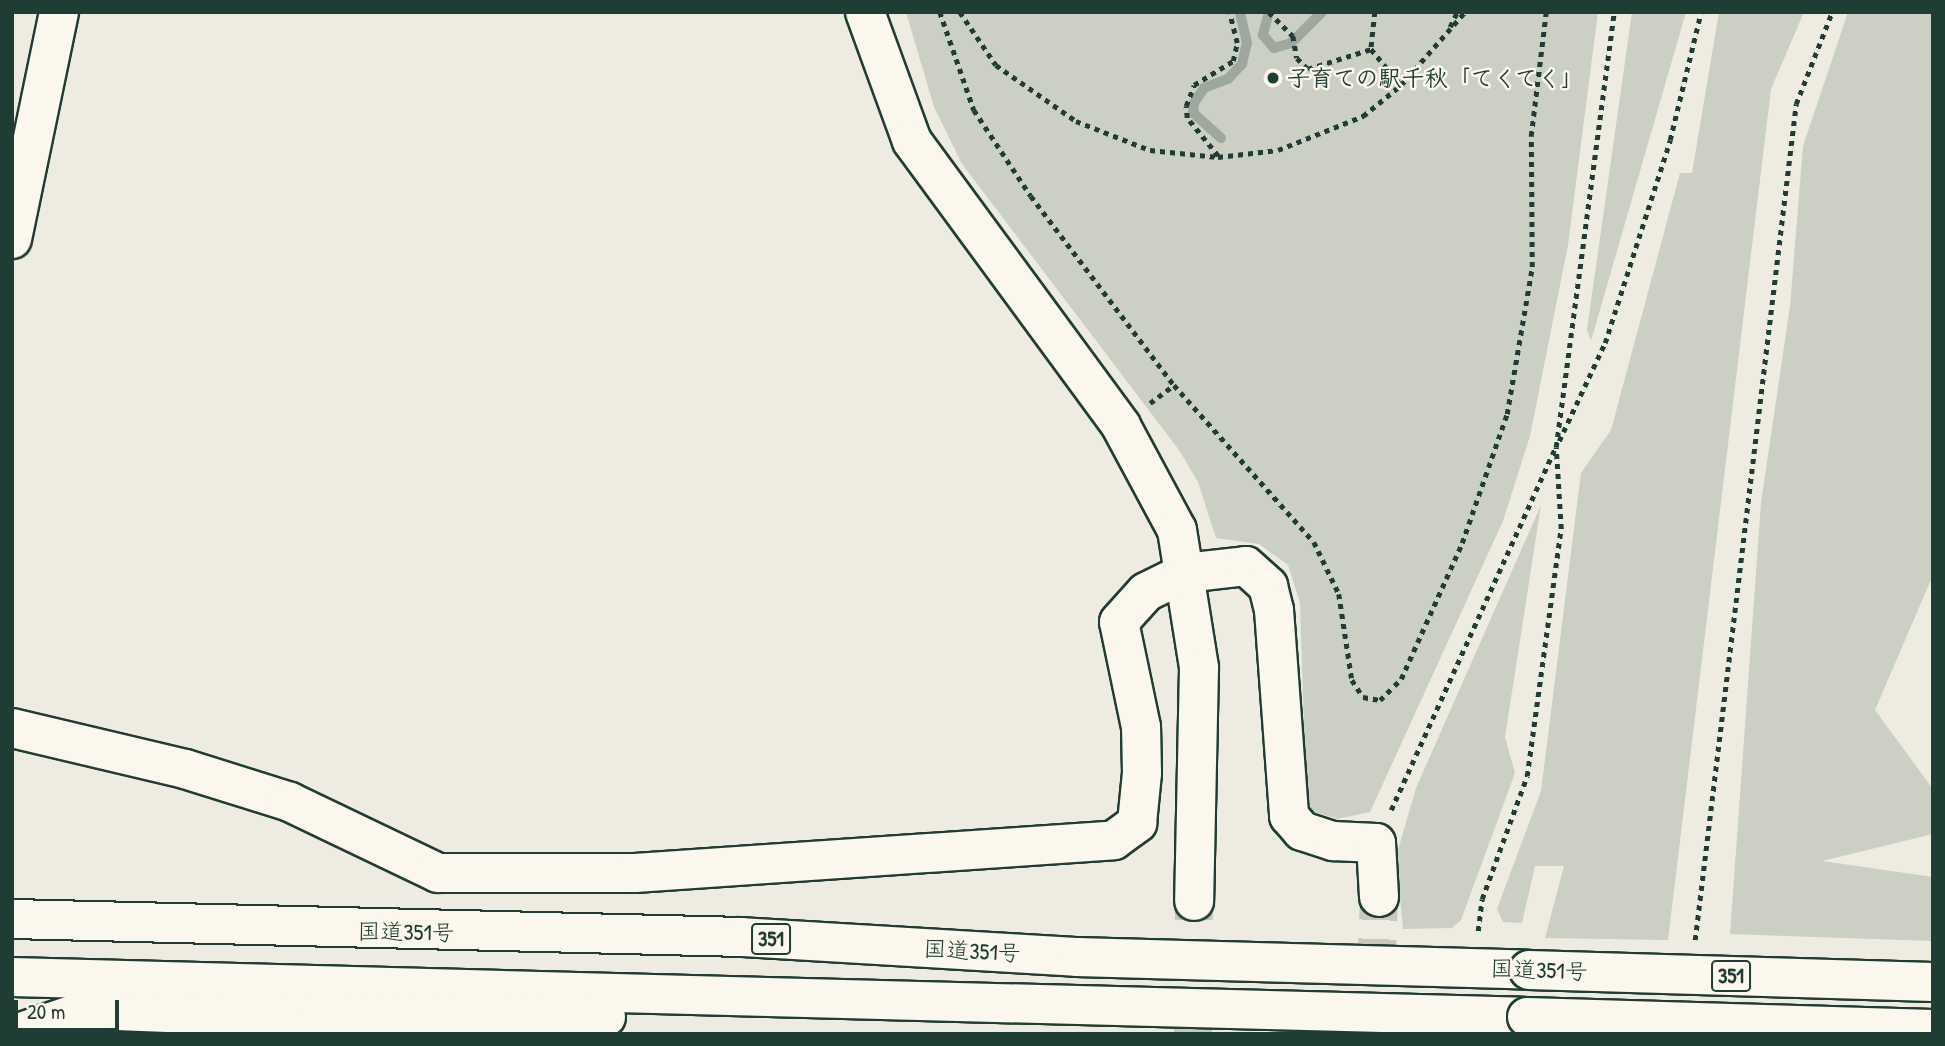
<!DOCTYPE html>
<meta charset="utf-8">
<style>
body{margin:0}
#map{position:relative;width:1945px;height:1046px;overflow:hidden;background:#eeece1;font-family:"Patrick Hand","Klee One",sans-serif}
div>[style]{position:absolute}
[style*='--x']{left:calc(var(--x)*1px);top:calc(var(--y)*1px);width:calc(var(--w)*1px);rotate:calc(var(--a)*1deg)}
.green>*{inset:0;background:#cbcfc4}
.stream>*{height:10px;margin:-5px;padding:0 5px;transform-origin:5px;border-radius:5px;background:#9fa89f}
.minor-tunnel>*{height:38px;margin-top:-19px;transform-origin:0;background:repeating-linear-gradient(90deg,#c5c9be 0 38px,transparent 0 57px)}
.path>*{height:4.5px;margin-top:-2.25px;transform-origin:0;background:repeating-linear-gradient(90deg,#1f3d34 0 5px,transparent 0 10px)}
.roads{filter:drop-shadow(2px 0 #1f3d34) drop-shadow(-2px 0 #1f3d34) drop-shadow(0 2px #1f3d34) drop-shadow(0 -2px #1f3d34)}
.minor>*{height:38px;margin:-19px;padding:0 19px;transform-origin:19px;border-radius:19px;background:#fbf7ec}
.highway>*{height:38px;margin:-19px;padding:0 19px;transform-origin:19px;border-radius:19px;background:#fbf7ec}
.bridges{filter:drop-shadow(2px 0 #1f3d34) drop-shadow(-2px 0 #1f3d34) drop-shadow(0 2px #1f3d34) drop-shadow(0 -2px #1f3d34)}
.highway-bridge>*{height:38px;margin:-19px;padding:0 19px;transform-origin:19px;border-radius:19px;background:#fbf7ec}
.dots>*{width:19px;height:19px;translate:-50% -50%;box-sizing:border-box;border:4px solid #fbf7ec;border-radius:50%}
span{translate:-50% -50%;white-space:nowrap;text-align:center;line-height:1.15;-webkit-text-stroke:5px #fbf7ec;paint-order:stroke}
.shield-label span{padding:2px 5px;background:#fbf7ec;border:2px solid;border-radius:5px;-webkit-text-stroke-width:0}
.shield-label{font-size:21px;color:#1f3d34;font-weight:700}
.poi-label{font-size:23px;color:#1f3d34;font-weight:700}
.left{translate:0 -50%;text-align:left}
.street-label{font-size:23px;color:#1f3d34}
.frame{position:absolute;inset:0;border:14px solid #1f3d34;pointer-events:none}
.scale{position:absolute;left:14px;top:1000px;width:105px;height:32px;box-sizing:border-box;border:4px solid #1f3d34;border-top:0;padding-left:9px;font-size:21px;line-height:24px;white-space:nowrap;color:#1f3d34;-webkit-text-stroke:5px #fbf7ec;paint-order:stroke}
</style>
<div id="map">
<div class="green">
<i style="clip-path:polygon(906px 12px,1598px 12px,1568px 245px,1530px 436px,1503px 521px,1370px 812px,1337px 819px,1312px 811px,1306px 789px,1300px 603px,1288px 565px,1259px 544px,1216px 538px,1198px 482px,1179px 450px,962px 164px,934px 107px)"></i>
<i style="clip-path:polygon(1632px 12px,1686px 12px,1591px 341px,1587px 330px)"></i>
<i style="clip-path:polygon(1719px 12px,1804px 12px,1771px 89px,1668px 940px,1545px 938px,1564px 866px,1535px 866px,1522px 923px,1503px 922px,1497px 909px,1541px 791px,1581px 473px,1611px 430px,1680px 173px,1692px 173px)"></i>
<i style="clip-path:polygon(1848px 12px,1933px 12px,1933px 575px,1875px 710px,1933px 789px,1933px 834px,1822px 861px,1933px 877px,1933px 941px,1730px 934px,1761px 503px,1790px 306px,1803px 146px)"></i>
<i style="clip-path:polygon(1541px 505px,1505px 737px,1515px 773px,1461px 920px,1452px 928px,1403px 929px,1396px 857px,1416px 788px)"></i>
</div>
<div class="stream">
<i style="--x:1269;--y:12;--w:24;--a:105"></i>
<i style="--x:1263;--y:35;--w:17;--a:50"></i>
<i style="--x:1274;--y:48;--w:18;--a:-16"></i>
<i style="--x:1291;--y:43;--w:44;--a:-45"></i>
<i style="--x:1221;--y:138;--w:38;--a:-138"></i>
<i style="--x:1193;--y:113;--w:10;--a:-84"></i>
<i style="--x:1194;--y:103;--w:18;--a:-56"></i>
<i style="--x:1204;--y:88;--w:26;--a:-21"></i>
<i style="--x:1228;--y:79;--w:21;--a:-47"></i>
<i style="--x:1242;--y:64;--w:22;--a:-77"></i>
<i style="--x:1247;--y:43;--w:32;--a:-103"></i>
</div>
<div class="minor-tunnel">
<i style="--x:1193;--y:1034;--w:133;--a:-89.6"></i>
<i style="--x:1374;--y:1034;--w:137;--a:-87.9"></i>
</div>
<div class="path">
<i style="--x:940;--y:12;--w:104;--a:70.9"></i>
<i style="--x:974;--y:110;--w:103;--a:56.5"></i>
<i style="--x:1031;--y:196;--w:237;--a:52.9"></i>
<i style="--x:1174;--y:385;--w:210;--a:48.3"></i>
<i style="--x:1314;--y:542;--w:58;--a:64.3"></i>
<i style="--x:1339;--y:594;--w:87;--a:81.4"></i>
<i style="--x:1352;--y:680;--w:20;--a:57"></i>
<i style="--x:1363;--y:697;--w:17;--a:10"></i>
<i style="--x:1380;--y:700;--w:30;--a:-45"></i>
<i style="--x:1401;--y:679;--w:149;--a:-65.8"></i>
<i style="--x:1462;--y:543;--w:137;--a:-70.8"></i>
<i style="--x:1507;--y:414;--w:149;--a:-80.3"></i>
<i style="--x:1532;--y:267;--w:131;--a:-90.4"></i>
<i style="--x:1531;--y:136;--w:125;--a:-83.1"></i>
<i style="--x:960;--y:12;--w:64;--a:55.8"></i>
<i style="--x:996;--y:65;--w:98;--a:35"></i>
<i style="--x:1076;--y:121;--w:79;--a:21.4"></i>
<i style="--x:1150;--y:150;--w:68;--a:5.9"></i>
<i style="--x:1218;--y:157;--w:60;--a:-6.7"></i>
<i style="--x:1278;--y:150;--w:92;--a:-21.8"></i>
<i style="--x:1363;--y:116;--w:49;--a:-39.2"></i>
<i style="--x:1401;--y:85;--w:97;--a:-48.8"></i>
<i style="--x:1269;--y:12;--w:34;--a:45"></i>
<i style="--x:1293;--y:36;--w:22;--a:80"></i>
<i style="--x:1297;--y:58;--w:16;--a:45"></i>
<i style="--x:1308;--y:69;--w:66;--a:-17.6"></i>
<i style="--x:1375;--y:12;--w:37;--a:96"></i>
<i style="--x:1371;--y:49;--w:47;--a:50.2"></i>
<i style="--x:1450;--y:27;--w:17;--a:-65"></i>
<i style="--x:1218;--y:156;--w:49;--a:-129.2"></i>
<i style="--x:1187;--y:118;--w:12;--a:-95"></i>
<i style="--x:1186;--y:106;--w:22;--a:-69"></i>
<i style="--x:1194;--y:85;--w:46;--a:-31.6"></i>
<i style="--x:1233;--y:61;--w:18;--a:-77"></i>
<i style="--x:1237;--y:43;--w:32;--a:-104"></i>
<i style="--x:1150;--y:403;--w:30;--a:-37"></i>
<i style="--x:1559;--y:441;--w:108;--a:-64.9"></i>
<i style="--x:1605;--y:343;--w:213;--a:-72.2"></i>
<i style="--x:1670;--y:140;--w:132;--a:-76.4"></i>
<i style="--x:1391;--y:810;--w:397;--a:-65.6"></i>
<i style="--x:1478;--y:931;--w:32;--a:-83"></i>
<i style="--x:1482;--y:899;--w:131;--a:-69.9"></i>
<i style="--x:1527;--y:776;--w:249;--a:-82.2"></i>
<i style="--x:1561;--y:529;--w:82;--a:-93.5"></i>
<i style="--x:1556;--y:447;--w:439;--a:-82.4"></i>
<i style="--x:1695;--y:940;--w:842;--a:-83.11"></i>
<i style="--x:1796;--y:104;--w:99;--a:-68.6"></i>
</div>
<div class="roads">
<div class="minor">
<i style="--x:865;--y:12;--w:137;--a:70"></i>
<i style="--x:912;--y:141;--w:353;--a:53.7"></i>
<i style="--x:1121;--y:426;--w:118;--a:61.7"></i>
<i style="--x:1177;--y:530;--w:140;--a:80.9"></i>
<i style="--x:1199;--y:668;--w:233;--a:91.2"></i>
<i style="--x:12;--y:239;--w:232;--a:-78.3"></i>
<i style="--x:12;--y:728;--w:178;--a:13.3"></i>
<i style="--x:185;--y:769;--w:110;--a:17.4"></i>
<i style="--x:290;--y:802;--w:164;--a:25.6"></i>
<i style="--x:438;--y:873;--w:197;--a:0"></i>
<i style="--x:635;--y:873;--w:480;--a:-3.9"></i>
<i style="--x:1114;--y:840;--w:29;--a:-36"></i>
<i style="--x:1137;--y:823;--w:50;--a:-84.3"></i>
<i style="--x:1142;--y:773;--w:46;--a:-91.2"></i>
<i style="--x:1141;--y:727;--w:107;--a:-101.8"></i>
<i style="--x:1119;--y:622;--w:40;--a:-48"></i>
<i style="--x:1146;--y:592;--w:43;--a:-26"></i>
<i style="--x:1185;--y:573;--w:61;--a:-6.5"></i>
<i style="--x:1246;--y:566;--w:30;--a:42"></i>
<i style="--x:1268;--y:586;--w:25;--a:76"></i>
<i style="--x:1274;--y:610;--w:207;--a:85.8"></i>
<i style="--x:1289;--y:816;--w:20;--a:49"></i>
<i style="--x:1302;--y:831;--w:33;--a:18"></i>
<i style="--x:1333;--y:841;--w:43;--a:2.7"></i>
<i style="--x:1376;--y:843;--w:54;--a:86.8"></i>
</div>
<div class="highway">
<i style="--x:12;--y:919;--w:729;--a:1.41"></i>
<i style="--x:741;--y:937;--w:337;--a:3.4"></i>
<i style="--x:1077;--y:957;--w:452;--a:1.6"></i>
<i style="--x:12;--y:977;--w:1516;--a:1.51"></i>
<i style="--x:15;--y:1034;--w:69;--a:-18.7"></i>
<i style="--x:80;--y:1012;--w:37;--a:-2"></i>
<i style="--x:117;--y:1011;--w:200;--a:2.3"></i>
<i style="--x:317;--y:1019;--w:289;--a:-0.4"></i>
</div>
</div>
<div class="bridges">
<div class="highway-bridge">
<i style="--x:1529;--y:970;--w:404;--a:1.7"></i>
<i style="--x:1527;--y:1017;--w:406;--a:1.7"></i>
</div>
</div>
<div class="dots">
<i style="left:1273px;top:78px;background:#1f3d34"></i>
</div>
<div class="shield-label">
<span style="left:771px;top:939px">351</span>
<span style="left:1731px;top:976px">351</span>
</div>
<div class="poi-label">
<span class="left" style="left:1287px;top:78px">子育ての駅千秋「てくてく」</span>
</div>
<div class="street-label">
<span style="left:406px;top:932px;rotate:1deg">国道351号</span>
<span style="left:972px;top:951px;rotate:3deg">国道351号</span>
<span style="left:1539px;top:970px;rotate:2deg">国道351号</span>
</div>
<div class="frame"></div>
<div class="scale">20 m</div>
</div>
